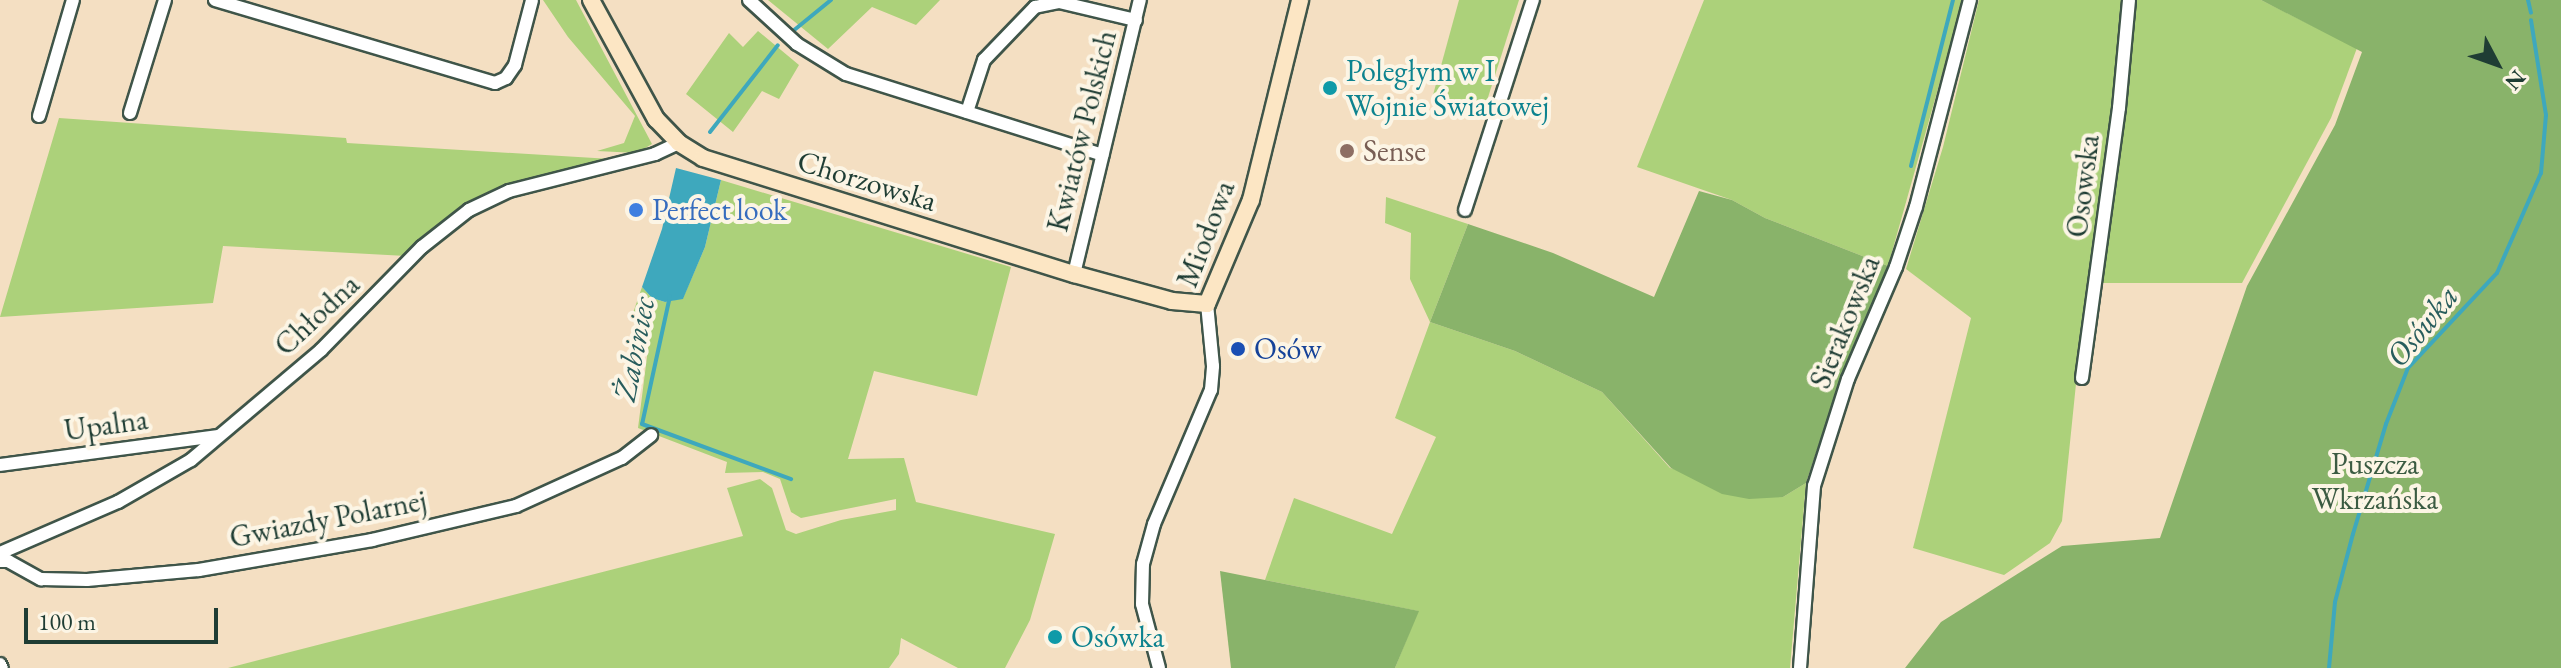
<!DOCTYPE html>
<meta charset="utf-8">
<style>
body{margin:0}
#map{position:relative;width:2561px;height:668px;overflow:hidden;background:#f4dfc2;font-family:"EB Garamond",serif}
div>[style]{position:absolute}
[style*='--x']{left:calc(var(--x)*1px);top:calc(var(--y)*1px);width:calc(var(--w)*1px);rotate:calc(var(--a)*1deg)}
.green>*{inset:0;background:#acd17a}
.forest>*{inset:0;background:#89b36a}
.water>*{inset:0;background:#3ea8bd}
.stream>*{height:4px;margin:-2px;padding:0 2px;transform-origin:2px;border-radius:2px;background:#3ea8bd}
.roads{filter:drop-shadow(2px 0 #3f5549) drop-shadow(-2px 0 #3f5549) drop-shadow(0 2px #3f5549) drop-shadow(0 -2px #3f5549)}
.street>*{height:12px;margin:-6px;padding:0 6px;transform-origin:6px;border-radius:6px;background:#fff}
.secondary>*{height:16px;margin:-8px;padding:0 8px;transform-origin:8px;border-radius:8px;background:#fce6c4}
.dots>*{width:22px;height:22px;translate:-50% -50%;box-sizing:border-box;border:4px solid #fcf5e5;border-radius:50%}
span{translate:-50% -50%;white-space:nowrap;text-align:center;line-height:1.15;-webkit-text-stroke:8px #fcf5e5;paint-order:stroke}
.culture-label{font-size:30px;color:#0d838f}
.left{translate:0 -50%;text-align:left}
.street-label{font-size:30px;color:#1f3d34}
.education-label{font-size:30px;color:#785e54}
.shop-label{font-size:30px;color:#366cbe}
.transit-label{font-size:30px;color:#164399}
.park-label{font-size:30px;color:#3b5b42}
.water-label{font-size:32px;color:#285d5d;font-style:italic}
.north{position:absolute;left:2457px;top:24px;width:80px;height:80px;-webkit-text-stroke:6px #fcf5e5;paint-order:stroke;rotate:131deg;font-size:22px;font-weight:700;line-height:32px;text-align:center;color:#1f3d34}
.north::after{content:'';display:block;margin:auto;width:28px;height:36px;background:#1f3d34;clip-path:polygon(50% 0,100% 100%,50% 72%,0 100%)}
.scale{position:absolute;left:24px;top:608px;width:194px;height:36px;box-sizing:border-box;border:4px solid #1f3d34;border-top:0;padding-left:10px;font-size:24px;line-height:28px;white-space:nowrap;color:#1f3d34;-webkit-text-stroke:6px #fcf5e5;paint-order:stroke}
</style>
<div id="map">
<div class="green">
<i style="clip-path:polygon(543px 0,576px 0,652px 144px,637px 153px,597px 151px,624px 143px,635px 116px,568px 37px)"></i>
<i style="clip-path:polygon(768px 0,940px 0,916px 25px,872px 7px,828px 49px)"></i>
<i style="clip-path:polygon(1459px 0,1519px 0,1483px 113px,1433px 95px)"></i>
<i style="clip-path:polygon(1704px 0,1963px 0,1888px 266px,1765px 218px,1732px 200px,1637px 167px)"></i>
<i style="clip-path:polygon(1979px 0,2126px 0,2116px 108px,2077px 374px,2062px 521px,2050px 543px,2004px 575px,1913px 548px,1971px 318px,1906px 269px,1943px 147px)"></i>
<i style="clip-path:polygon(2133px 0,2261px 0,2357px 48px,2331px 118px,2242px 283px,2099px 283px)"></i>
<i style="clip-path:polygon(758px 31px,799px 65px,779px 99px,762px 91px,733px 132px,686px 94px,729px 33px,743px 47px)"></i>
<i style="clip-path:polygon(59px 118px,346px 138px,347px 143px,611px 159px,475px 201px,438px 227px,406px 256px,223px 246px,213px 303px,0 317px)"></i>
<i style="clip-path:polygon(721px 180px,1011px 267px,977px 396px,874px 371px,848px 459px,904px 458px,916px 502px,1055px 534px,1030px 620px,1005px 668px,958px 668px,901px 638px,899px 654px,889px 668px,228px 668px,743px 536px,727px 488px,760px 479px,772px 488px,786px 530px,796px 534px,841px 520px,896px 510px,896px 499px,801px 518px,791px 512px,780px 479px,763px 472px,725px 473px,727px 462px,638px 428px,651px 325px,633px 313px,642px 287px,652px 298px,665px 302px,683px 298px,705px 247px)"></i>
<i style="clip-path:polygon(1386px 197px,1468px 224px,1430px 322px,1515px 351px,1602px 392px,1670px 468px,1783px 497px,1806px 483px,1790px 668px,1395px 668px,1418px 611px,1265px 580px,1294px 498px,1392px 534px,1436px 437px,1395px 418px,1430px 322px,1410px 279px,1411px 233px,1385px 223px)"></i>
</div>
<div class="forest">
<i style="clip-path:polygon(2261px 0,2561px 0,2561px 668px,1905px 668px,1941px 622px,2062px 546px,2160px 538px,2247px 286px,2335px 125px,2362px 52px)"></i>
<i style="clip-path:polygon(1699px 191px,1732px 200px,1765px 218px,1888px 266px,1840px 380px,1806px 483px,1783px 497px,1749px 499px,1722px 494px,1671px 468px,1602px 392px,1515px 351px,1430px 322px,1468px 224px,1553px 253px,1654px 297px)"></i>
<i style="clip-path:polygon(1220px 571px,1265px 580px,1419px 611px,1395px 668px,1231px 668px)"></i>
</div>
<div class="water">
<i style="clip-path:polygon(676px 168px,721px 180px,705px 247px,683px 299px,665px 302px,652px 298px,642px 287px,662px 229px)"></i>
</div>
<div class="stream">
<i style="--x:2528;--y:0;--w:13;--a:77"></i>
<i style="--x:793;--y:31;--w:49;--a:-39.2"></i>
<i style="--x:710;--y:132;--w:110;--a:-52"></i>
<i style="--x:1911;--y:166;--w:171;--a:-75.8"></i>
<i style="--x:670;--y:296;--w:131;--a:102.3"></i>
<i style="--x:642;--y:424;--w:159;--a:20.3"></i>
<i style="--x:2329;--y:668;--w:66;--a:-84.8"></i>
<i style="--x:2335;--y:602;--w:70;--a:-75.2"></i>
<i style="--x:2353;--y:534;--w:115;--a:-73.3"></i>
<i style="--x:2386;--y:424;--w:60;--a:-68.6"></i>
<i style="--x:2408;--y:368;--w:130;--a:-46.9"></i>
<i style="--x:2497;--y:273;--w:109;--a:-66.3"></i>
<i style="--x:2541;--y:173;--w:58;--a:-85.1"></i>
<i style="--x:2546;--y:115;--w:96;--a:-99"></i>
</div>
<div class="roads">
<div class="street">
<i style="--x:215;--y:0;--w:292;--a:16.5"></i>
<i style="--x:495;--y:83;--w:12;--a:-24"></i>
<i style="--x:506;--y:78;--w:16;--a:-55"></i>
<i style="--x:515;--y:65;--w:67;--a:-75.3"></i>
<i style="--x:749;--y:0;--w:65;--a:42.5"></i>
<i style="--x:797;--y:44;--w:57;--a:31.5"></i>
<i style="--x:846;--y:74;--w:269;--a:17.5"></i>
<i style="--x:967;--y:112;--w:55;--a:-71.9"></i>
<i style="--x:984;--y:60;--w:74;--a:-46.1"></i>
<i style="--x:1035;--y:7;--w:25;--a:-12"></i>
<i style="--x:1059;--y:2;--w:79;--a:13.2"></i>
<i style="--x:130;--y:113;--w:118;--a:-72.8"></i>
<i style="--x:39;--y:116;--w:121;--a:-73.7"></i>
<i style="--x:1465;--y:210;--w:221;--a:-72.1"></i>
<i style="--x:1074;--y:274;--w:282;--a:-76.5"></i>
<i style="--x:2082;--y:378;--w:273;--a:-82.2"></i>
<i style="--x:2119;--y:108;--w:108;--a:-84.7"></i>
<i style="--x:0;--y:465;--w:220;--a:-7.6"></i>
<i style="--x:0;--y:553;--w:129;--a:-23.4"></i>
<i style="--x:118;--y:502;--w:84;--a:-29.9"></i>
<i style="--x:191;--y:460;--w:170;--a:-40.2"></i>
<i style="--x:321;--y:350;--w:144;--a:-45.6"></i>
<i style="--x:422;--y:247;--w:60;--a:-38.2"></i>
<i style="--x:469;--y:210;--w:44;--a:-25.4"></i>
<i style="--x:509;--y:191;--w:151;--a:-14.2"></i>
<i style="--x:655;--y:154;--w:26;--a:-25"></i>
<i style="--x:0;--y:561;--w:8;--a:0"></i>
<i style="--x:8;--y:561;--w:38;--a:29"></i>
<i style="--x:41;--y:579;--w:46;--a:1.2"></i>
<i style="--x:87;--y:580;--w:112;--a:-5.1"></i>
<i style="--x:199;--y:570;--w:176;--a:-9.8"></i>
<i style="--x:372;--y:540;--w:148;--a:-13.3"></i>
<i style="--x:516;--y:506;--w:116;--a:-24.4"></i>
<i style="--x:622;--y:458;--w:37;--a:-38"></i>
<i style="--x:0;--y:664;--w:4;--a:63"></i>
<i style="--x:1159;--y:668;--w:66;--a:-104.9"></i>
<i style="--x:1142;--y:604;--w:40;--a:-88.6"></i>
<i style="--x:1143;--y:564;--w:41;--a:-74.6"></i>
<i style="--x:1154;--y:524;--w:146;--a:-67"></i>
<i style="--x:1211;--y:390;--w:24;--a:-85"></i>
<i style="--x:1213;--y:366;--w:62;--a:-95.5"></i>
<i style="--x:1800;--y:668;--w:183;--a:-85.6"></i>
<i style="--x:1814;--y:486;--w:112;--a:-72.4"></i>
<i style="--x:1848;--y:379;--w:122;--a:-66.8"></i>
<i style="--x:1896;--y:267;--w:63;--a:-71.6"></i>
<i style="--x:1916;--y:207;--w:214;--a:-75.4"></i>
</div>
<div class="secondary">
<i style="--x:591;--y:0;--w:136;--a:61.4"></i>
<i style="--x:656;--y:119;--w:33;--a:46"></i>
<i style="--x:679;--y:143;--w:28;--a:32"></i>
<i style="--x:703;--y:158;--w:389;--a:17.4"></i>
<i style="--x:1074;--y:274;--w:102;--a:15.4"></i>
<i style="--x:1172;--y:301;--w:35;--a:5"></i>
<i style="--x:1207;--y:304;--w:113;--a:-67.1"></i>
<i style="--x:1251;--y:200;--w:206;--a:-76.2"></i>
</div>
</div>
<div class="dots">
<i style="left:1330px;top:88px;background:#0f9aa8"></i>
<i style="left:1347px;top:151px;background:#8d6e63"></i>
<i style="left:636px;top:210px;background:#3f7fe0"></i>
<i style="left:1238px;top:349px;background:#1a4fb4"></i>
<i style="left:1055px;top:637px;background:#0f9aa8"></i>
</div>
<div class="culture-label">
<span class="left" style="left:1346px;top:88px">Poległym w I<br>Wojnie Światowej</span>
<span class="left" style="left:1071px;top:637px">Osówka</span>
</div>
<div class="street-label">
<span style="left:1082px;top:131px;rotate:-76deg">Kwiatów Polskich</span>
<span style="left:867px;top:181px;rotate:17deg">Chorzowska</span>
<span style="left:2083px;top:186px;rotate:-83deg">Osowska</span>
<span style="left:1206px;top:234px;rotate:-69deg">Miodowa</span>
<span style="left:317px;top:315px;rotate:-43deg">Chłodna</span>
<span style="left:1845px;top:322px;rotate:-68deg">Sierakowska</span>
<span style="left:106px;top:425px;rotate:-8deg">Upalna</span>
<span style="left:328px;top:519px;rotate:-11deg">Gwiazdy Polarnej</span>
</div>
<div class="education-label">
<span class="left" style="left:1363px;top:151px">Sense</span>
</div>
<div class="shop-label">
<span class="left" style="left:652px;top:210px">Perfect look</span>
</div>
<div class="transit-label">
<span class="left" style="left:1254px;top:349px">Osów</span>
</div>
<div class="park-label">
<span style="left:2375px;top:481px">Puszcza<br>Wkrzańska</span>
</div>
<div class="water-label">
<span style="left:2422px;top:326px;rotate:-51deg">Osówka</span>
<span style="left:634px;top:349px;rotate:-79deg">Żabiniec</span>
</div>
<div class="north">N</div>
<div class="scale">100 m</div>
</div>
